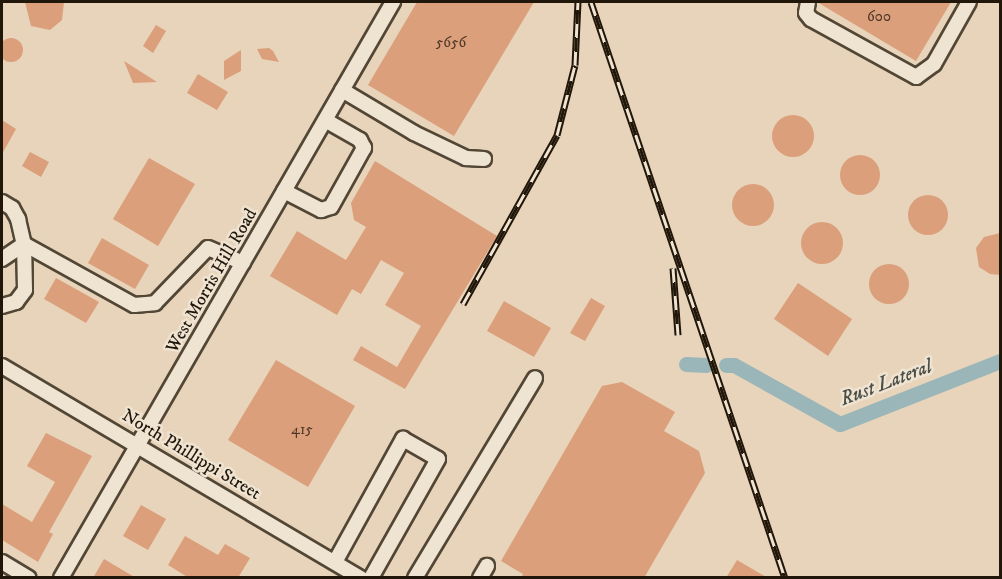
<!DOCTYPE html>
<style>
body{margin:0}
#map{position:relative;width:1002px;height:579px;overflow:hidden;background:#e7d4ba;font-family:"IM FELL DW Pica",serif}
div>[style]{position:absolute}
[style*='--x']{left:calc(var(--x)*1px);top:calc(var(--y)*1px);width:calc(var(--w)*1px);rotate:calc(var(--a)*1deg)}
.canal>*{height:15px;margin:-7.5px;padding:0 7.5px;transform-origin:7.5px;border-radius:7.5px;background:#9ab6b9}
.building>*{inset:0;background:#db9f7b}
.round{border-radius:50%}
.roads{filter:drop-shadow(2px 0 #524635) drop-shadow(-2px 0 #524635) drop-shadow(0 2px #524635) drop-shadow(0 -2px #524635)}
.minor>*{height:14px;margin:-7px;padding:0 7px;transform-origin:7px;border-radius:7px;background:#efe3d2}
.rail>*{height:7px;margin-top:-3.5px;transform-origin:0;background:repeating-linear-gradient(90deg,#efe3d2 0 14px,#201609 0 28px);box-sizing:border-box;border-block:2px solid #201609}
span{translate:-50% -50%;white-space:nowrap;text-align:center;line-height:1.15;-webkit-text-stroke:5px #efe3d2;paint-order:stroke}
.number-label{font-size:15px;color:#4f3826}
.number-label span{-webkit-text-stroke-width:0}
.street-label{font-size:18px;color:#201609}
.water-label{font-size:20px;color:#4b4e47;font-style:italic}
.frame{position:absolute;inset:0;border:3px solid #201609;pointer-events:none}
</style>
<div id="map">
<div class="canal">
<i style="--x:686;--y:364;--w:20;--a:3"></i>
<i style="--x:726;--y:365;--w:8;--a:0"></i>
<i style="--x:734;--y:365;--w:121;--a:29.1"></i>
<i style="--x:840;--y:424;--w:172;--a:-21.5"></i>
</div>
<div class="building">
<i style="clip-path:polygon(25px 2px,64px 2px,62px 20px,50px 30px,31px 26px)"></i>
<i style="clip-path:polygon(417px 2px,534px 2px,454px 136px,368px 85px)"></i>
<i style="clip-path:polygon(817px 2px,951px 2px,916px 61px)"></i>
<i style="clip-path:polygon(156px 25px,166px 31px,153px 53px,143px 46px)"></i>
<i class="round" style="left:-1px;top:38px;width:24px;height:24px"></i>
<i style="clip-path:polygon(269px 48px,273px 51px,279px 62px,262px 59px,257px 49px)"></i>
<i style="clip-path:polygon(241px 50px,241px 71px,224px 80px,224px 61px)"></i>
<i style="clip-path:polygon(124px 61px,157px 82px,133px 83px)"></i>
<i style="clip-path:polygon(198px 74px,228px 92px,217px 110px,187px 93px)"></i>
<i class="round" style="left:772px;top:115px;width:42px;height:42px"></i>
<i style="clip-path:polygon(2px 120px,16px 129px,2px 154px)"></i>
<i style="clip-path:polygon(30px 152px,49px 162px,41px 177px,22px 166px)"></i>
<i class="round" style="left:840px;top:155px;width:40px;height:40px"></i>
<i style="clip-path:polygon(149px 158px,195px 184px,158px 246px,113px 219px)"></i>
<i style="clip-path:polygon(375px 161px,497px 236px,405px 389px,353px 360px,361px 346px,397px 367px,421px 326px,385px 305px,404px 273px,381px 260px,361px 294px,352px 289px,337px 315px,270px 276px,297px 231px,346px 260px,366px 227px,354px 220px,351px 203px)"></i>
<i class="round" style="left:732px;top:184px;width:42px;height:42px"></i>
<i class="round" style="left:908px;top:195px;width:40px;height:40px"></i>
<i class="round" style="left:801px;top:222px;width:42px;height:42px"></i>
<i style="clip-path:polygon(1000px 233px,1000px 275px,990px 274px,979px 267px,976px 248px,984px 237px)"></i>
<i style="clip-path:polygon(102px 238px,149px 265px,135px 289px,88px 263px)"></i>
<i class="round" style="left:869px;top:264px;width:40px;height:40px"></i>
<i style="clip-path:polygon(56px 278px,99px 302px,86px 323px,44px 299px)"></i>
<i style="clip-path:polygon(798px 283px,852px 319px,828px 356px,774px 319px)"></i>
<i style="clip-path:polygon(591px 298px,605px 306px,585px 341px,570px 333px)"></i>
<i style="clip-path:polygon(504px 301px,551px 328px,534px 357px,487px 331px)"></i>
<i style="clip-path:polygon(276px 360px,355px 406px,308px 487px,228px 440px)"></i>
<i style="clip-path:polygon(622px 382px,675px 412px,664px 431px,699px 451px,705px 473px,644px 578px,521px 578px,523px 574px,501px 561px,602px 386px)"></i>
<i style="clip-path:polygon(46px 433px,92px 456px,49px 532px,53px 534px,38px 562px,2px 540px,2px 504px,32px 522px,55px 482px,27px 466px)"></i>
<i style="clip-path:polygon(141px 505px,166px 519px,148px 550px,123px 536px)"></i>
<i style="clip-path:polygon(185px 536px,218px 555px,225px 544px,250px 558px,238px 578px,189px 578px,168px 565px)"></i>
<i style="clip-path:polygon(104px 559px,136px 578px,93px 578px)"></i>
<i style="clip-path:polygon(737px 560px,768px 578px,726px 578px)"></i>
</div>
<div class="roads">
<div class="minor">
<i style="--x:808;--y:2;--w:11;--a:100"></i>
<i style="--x:806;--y:13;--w:8;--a:50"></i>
<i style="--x:811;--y:19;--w:120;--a:28.9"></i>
<i style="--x:916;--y:77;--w:22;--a:-36"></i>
<i style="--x:934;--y:64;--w:71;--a:-60.6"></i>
<i style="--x:342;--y:90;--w:84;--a:30.8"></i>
<i style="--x:414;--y:133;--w:58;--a:25.7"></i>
<i style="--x:466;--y:158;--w:18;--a:3"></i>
<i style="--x:284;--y:191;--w:42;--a:27.2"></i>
<i style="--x:321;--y:210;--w:10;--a:-17"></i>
<i style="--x:331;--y:207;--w:68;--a:-60.8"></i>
<i style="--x:364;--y:148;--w:9;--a:-117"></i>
<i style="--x:360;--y:140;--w:40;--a:-150.3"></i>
<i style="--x:2;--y:202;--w:12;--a:31"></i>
<i style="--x:12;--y:208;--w:13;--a:61"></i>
<i style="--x:18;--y:219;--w:26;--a:77"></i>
<i style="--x:24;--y:244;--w:126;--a:29"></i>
<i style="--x:134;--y:305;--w:21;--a:-5"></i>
<i style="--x:155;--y:303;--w:76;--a:-46.1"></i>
<i style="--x:208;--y:248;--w:38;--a:23"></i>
<i style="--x:2;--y:259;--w:27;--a:-34"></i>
<i style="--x:2;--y:306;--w:15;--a:-16"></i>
<i style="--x:16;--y:302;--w:15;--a:-53"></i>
<i style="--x:25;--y:290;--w:46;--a:-91.2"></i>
<i style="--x:2;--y:366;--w:417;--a:30.6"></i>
<i style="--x:2;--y:562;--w:31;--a:31"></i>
<i style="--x:335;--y:562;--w:141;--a:-61.1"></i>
<i style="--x:403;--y:439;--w:40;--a:29.7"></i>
<i style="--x:438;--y:459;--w:137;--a:119.4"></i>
<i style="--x:61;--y:578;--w:665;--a:-60.04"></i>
<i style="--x:415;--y:578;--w:233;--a:-59"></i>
<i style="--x:480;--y:578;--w:14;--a:-60"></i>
</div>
</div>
<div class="rail">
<i style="--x:591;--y:2;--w:608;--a:71.39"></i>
<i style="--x:673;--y:268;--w:67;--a:85.7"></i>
<i style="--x:463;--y:304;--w:193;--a:-60.9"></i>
<i style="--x:557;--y:135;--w:72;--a:-75.6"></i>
<i style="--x:575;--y:65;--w:63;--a:-87.3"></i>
</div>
<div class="number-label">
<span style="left:879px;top:17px">600</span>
<span style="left:451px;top:43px">5656</span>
<span style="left:302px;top:430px">415</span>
</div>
<div class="street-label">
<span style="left:212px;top:281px;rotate:-60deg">West Morris Hill Road</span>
<span style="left:191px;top:455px;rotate:31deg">North Phillippi Street</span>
</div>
<div class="water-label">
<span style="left:886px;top:383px;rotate:-21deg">Rust Lateral</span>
</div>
<div class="frame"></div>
</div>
